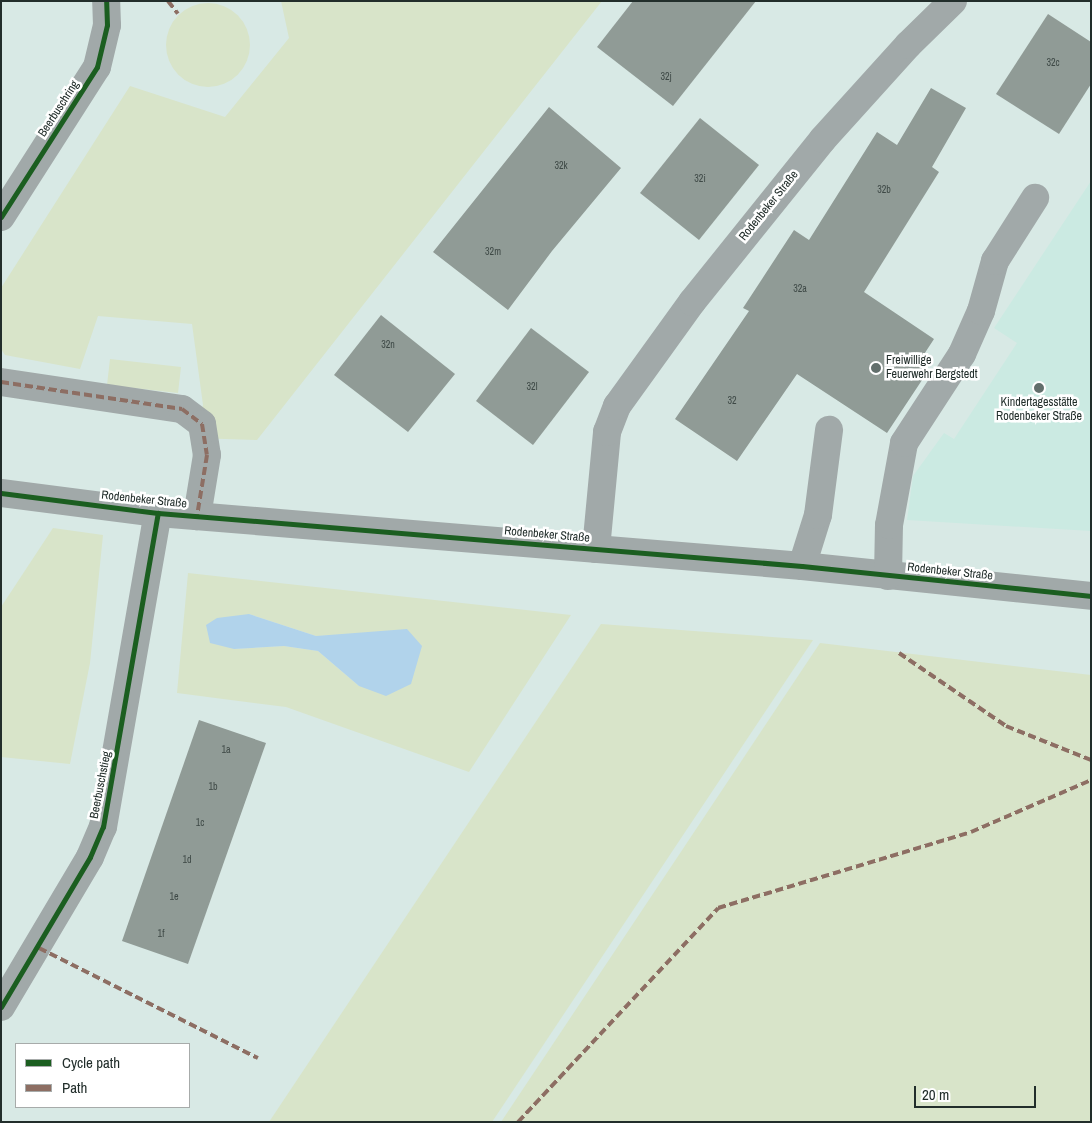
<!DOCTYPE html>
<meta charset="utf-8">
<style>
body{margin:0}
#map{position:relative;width:1092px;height:1123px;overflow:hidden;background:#d8e9e5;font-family:"Archivo Narrow",sans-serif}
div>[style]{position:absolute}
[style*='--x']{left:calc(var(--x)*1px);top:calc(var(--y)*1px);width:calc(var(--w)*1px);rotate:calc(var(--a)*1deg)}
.built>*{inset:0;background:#cbeae2}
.green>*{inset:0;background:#d8e4c9}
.round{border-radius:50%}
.water>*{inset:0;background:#b1d3eb}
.building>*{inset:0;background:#909b96}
.minor>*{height:28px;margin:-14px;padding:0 14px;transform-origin:14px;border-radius:14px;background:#a1a9a9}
.quiet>*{height:4px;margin-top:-2px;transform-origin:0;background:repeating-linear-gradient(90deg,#8d6e63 0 8px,transparent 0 12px)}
.cycleway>*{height:5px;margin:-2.5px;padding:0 2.5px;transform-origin:2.5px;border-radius:2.5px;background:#1b5e20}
.dots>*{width:14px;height:14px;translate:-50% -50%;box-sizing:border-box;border:2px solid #fff;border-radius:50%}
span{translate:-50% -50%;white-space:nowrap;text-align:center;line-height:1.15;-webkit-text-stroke:5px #fff;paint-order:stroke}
.number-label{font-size:10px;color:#3e4946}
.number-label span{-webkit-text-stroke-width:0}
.street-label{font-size:12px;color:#222e2b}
.poi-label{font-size:12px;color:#222e2b}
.left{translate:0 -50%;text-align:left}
.frame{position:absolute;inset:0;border:2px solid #222e2b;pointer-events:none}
.legend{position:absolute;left:15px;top:1043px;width:175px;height:65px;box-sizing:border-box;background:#fff;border:1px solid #a7abaa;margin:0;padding:6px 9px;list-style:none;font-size:15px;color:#222e2b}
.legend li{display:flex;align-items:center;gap:10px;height:25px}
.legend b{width:25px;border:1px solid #a7abaa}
.scale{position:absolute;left:914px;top:1086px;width:122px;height:22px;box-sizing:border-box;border:2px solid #222e2b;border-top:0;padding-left:6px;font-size:15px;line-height:18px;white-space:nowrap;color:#222e2b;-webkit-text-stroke:4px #fff;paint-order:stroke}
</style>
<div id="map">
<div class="built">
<i style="clip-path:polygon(1091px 181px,1091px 531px,907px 520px,913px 476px,944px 433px,954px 439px,1017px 343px,994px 328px)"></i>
</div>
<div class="green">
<i style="clip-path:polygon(281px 1px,602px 1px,257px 440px,194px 438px,203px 405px,192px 324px,98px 316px,80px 369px,5px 355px,1px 349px,1px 288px,130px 86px,225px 117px,289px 38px)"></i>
<i class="round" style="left:166px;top:3px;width:84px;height:84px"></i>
<i style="clip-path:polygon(110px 359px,181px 367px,178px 393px,107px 385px)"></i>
<i style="clip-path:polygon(53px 528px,103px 535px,90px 663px,70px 764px,1px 757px,1px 607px)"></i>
<i style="clip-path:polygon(evenodd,188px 573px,571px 615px,469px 772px,286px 707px,177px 693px,188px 573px,249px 614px,316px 636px,350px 635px,359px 686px,318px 651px,284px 646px,234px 649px,249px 614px)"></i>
<i style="clip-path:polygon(601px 624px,813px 640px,492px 1122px,269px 1122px)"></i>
<i style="clip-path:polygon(820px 643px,1091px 675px,1091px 1122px,501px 1122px)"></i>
</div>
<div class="water">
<i style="clip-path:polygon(249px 614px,316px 636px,407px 629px,422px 646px,411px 684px,386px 696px,359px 686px,318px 651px,284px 646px,234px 649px,210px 643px,206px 625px,217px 618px)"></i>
</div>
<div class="building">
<i style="clip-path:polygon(633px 1px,756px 1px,673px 106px,597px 47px)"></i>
<i style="clip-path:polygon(1048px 14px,1091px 42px,1091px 84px,1059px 134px,996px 94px)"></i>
<i style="clip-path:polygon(931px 88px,966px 108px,932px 167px,939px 172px,864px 292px,934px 339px,917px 365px,928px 371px,887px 433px,797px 374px,737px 461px,675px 419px,749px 311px,743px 308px,794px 230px,809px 240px,877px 132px,897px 145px)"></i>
<i style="clip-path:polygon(549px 107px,621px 168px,552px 251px,508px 310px,433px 252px)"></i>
<i style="clip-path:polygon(700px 118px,759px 165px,699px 240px,640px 193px)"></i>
<i style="clip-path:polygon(381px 315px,455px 374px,408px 432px,334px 375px)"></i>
<i style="clip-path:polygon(531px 328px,589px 372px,533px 445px,476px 401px)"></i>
<i style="clip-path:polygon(199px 720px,266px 743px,188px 964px,122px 941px)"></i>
</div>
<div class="minor">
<i style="--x:1;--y:217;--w:178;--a:-57.4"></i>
<i style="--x:97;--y:67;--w:43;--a:-76.6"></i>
<i style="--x:107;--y:25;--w:24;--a:-92"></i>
<i style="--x:1;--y:382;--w:183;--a:8.5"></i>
<i style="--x:182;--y:409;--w:25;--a:37"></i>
<i style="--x:202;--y:424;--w:31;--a:81"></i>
<i style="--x:207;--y:455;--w:62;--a:99.3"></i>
<i style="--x:1;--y:493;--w:158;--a:7.3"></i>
<i style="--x:158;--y:513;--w:646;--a:4.7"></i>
<i style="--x:802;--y:566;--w:291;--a:5.9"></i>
<i style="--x:596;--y:549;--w:118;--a:-84.6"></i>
<i style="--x:607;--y:432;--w:28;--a:-69"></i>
<i style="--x:617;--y:406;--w:128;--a:-54.2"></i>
<i style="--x:692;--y:302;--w:209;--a:-51.2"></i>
<i style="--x:823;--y:139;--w:127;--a:-47.9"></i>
<i style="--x:908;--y:45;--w:63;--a:-44.4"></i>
<i style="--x:802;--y:566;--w:53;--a:-72.6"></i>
<i style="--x:818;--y:515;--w:86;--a:-82.6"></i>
<i style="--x:888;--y:576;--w:51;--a:-88.9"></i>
<i style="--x:889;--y:525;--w:83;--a:-79.6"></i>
<i style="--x:904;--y:443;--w:106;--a:-56.9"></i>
<i style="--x:962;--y:354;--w:47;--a:-66.2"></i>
<i style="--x:981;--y:311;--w:52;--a:-74.4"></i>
<i style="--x:995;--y:261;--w:75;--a:-57.6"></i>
<i style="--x:1;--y:1007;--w:174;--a:-59.3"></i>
<i style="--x:90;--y:857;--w:33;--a:-67"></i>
<i style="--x:103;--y:827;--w:319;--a:-80.1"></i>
</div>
<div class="quiet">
<i style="--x:168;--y:1;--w:16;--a:52"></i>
<i style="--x:1;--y:382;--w:183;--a:8.5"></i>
<i style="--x:182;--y:409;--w:25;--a:37"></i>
<i style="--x:202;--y:424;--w:31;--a:81"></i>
<i style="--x:207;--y:455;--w:62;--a:99.3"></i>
<i style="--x:899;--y:653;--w:130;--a:34.3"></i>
<i style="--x:1006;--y:726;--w:92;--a:21.8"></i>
<i style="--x:39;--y:948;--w:245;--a:26.7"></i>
<i style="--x:518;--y:1122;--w:293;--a:-46.9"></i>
<i style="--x:718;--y:908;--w:264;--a:-16.7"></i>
<i style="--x:971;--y:832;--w:131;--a:-23.4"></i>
</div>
<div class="cycleway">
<i style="--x:1;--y:217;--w:178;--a:-57.4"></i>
<i style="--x:97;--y:67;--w:43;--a:-76.6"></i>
<i style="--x:107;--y:25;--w:24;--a:-92"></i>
<i style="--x:1;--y:493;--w:158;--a:7.3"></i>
<i style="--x:158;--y:513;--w:646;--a:4.7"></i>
<i style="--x:802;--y:566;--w:291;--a:5.9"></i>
<i style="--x:1;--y:1007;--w:174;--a:-59.3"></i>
<i style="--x:90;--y:857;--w:33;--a:-67"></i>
<i style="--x:103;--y:827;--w:319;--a:-80.1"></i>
</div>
<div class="dots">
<i style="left:876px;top:368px;background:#626f6c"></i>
<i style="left:1039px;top:388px;background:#626f6c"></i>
</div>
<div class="number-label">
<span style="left:1053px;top:63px">32c</span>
<span style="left:666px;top:77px">32j</span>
<span style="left:561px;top:166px">32k</span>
<span style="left:700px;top:179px">32i</span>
<span style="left:884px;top:190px">32b</span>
<span style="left:493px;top:252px">32m</span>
<span style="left:800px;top:289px">32a</span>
<span style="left:388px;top:345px">32n</span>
<span style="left:532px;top:387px">32l</span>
<span style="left:732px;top:401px">32</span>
<span style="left:226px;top:750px">1a</span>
<span style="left:213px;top:787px">1b</span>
<span style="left:200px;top:823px">1c</span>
<span style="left:187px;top:860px">1d</span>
<span style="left:174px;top:897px">1e</span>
<span style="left:161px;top:934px">1f</span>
</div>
<div class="street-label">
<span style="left:59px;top:109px;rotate:-57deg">Beerbuschring</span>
<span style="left:769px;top:206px;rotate:-51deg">Rodenbeker Straße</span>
<span style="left:144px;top:500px;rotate:6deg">Rodenbeker Straße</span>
<span style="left:547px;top:535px;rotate:5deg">Rodenbeker Straße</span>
<span style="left:950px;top:572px;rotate:6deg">Rodenbeker Straße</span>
<span style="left:101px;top:785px;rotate:-79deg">Beerbuschstieg</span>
</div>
<div class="poi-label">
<span class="left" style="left:886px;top:368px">Freiwillige<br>Feuerwehr Bergstedt</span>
<span style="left:1039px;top:410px">Kindertagesstätte<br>Rodenbeker Straße</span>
</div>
<div class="frame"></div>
<ul class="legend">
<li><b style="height:6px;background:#1b5e20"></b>Cycle path</li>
<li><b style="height:6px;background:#8d6e63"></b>Path</li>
</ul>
<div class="scale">20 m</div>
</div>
